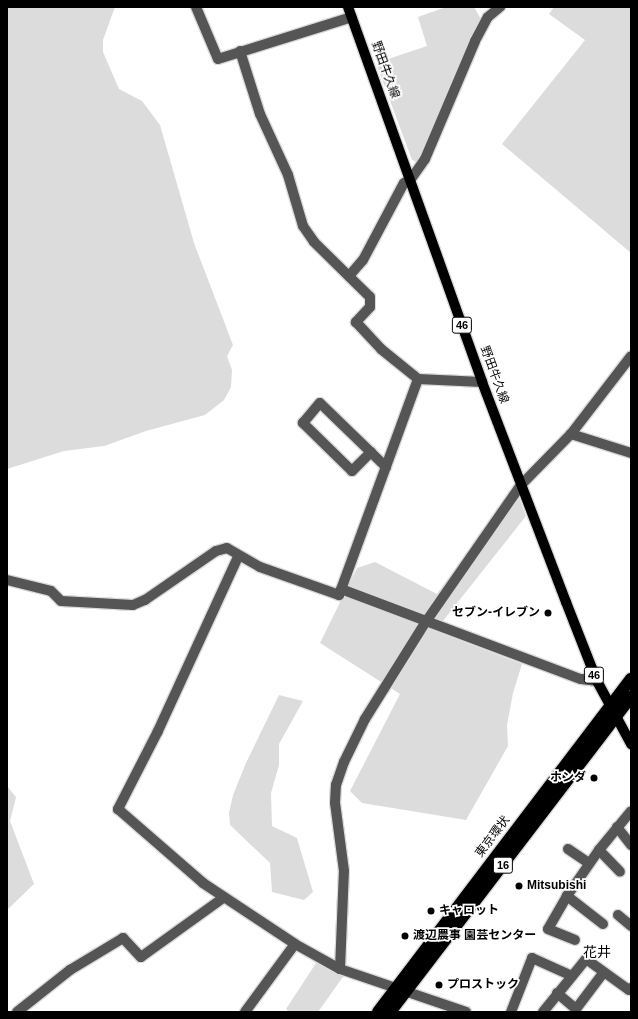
<!DOCTYPE html>
<meta charset="utf-8">
<style>
body{margin:0}
#map{position:relative;width:638px;height:1019px;overflow:hidden;background:#fff;font-family:Arial,"Noto Sans JP",sans-serif}
div>[style]{position:absolute}
[style*='--x']{left:calc(var(--x)*1px);top:calc(var(--y)*1px);width:calc(var(--w)*1px);rotate:calc(var(--a)*1deg)}
.green>*{inset:0;background:#dcdcdc}
.roads{filter:drop-shadow(1px 0 #dbdbdb) drop-shadow(-1px 0 #dbdbdb) drop-shadow(0 1px #dbdbdb) drop-shadow(0 -1px #dbdbdb)}
.minor>*{height:10px;margin:-5px;padding:0 5px;transform-origin:5px;border-radius:5px;background:#555}
.major>*{height:10px;margin:-5px;padding:0 5px;transform-origin:5px;border-radius:5px;background:#000}
.highway>*{height:12px;margin:-6px;padding:0 6px;transform-origin:6px;border-radius:6px;background:#000}
.dots>*{width:11px;height:11px;translate:-50% -50%;box-sizing:border-box;border:2px solid #fff;border-radius:50%}
span{translate:-50% -50%;white-space:nowrap;text-align:center;line-height:1.15;-webkit-text-stroke:3.5px #fff;paint-order:stroke}
.shield-label span{padding:1px 3px;background:#fff;border:1px solid;border-radius:3px;-webkit-text-stroke-width:0}
.shield-label{font-size:11px;color:#000;font-weight:700}
.street-label{font-size:12px;color:#000}
.poi-label{font-size:12px;color:#000;font-weight:700}
.right{translate:-100% -50%;text-align:right}
.left{translate:0 -50%;text-align:left}
.quarter-label{font-size:14px;color:#000}
.frame{position:absolute;inset:0;border:8px solid #000;pointer-events:none}
</style>
<div id="map">
<div class="green">
<i style="clip-path:polygon(7px 7px,115px 7px,103px 40px,103px 52px,119px 89px,142px 101px,160px 125px,194px 243px,233px 345px,227px 356px,232px 370px,231px 387px,224px 400px,205px 415px,146px 431px,104px 446px,64px 451px,7px 469px)"></i>
<i style="clip-path:polygon(446px 7px,474px 7px,482px 21px,418px 162px,412px 160px,376px 63px,427px 46px,418px 17px)"></i>
<i style="clip-path:polygon(554px 7px,631px 7px,631px 253px,502px 144px,585px 40px,549px 14px)"></i>
<i style="clip-path:polygon(515px 487px,526px 516px,435px 631px,522px 664px,513px 693px,507px 725px,508px 746px,466px 820px,362px 803px,350px 791px,400px 694px,320px 643px,357px 568px,375px 562px,437px 594px)"></i>
<i style="clip-path:polygon(279px 695px,303px 701px,279px 744px,279px 765px,271px 793px,272px 826px,297px 838px,313px 892px,304px 900px,272px 892px,270px 863px,230px 825px,229px 813px,233px 795px,246px 763px)"></i>
<i style="clip-path:polygon(7px 786px,16px 797px,10px 821px,34px 884px,7px 910px)"></i>
<i style="clip-path:polygon(318px 960px,345px 974px,318px 1012px,289px 1012px,286px 1009px)"></i>
</div>
<div class="roads">
<div class="minor">
<i style="--x:196;--y:7;--w:56;--a:67.1"></i>
<i style="--x:218;--y:59;--w:140;--a:-17.4"></i>
<i style="--x:240;--y:51;--w:66;--a:72.4"></i>
<i style="--x:260;--y:114;--w:67;--a:65.3"></i>
<i style="--x:288;--y:175;--w:53;--a:73.6"></i>
<i style="--x:303;--y:226;--w:19;--a:55"></i>
<i style="--x:314;--y:242;--w:78;--a:44.5"></i>
<i style="--x:370;--y:297;--w:10;--a:90"></i>
<i style="--x:370;--y:307;--w:21;--a:133"></i>
<i style="--x:356;--y:322;--w:37;--a:47"></i>
<i style="--x:381;--y:349;--w:48;--a:39"></i>
<i style="--x:418;--y:379;--w:64;--a:2.7"></i>
<i style="--x:349;--y:276;--w:21;--a:-49"></i>
<i style="--x:363;--y:260;--w:87;--a:-62"></i>
<i style="--x:404;--y:183;--w:8;--a:-30"></i>
<i style="--x:411;--y:179;--w:24;--a:-55"></i>
<i style="--x:425;--y:159;--w:128;--a:-67"></i>
<i style="--x:475;--y:41;--w:27;--a:-62"></i>
<i style="--x:488;--y:17;--w:16;--a:-40"></i>
<i style="--x:571;--y:434;--w:63;--a:17.6"></i>
<i style="--x:371;--y:452;--w:27;--a:135"></i>
<i style="--x:352;--y:471;--w:69;--a:-135.6"></i>
<i style="--x:303;--y:423;--w:26;--a:-50"></i>
<i style="--x:320;--y:403;--w:92;--a:44.1"></i>
<i style="--x:238;--y:557;--w:192;--a:114.7"></i>
<i style="--x:158;--y:731;--w:88;--a:117.1"></i>
<i style="--x:118;--y:809;--w:113;--a:41"></i>
<i style="--x:203;--y:883;--w:110;--a:33.5"></i>
<i style="--x:295;--y:944;--w:51;--a:29.1"></i>
<i style="--x:340;--y:969;--w:133;--a:18.8"></i>
<i style="--x:7;--y:580;--w:45;--a:14"></i>
<i style="--x:51;--y:591;--w:14;--a:45"></i>
<i style="--x:61;--y:601;--w:72;--a:3.2"></i>
<i style="--x:133;--y:605;--w:13;--a:-23"></i>
<i style="--x:145;--y:600;--w:86;--a:-34.6"></i>
<i style="--x:216;--y:551;--w:11;--a:-15"></i>
<i style="--x:227;--y:548;--w:38;--a:30"></i>
<i style="--x:260;--y:567;--w:84;--a:19.5"></i>
<i style="--x:339;--y:595;--w:230;--a:-69.9"></i>
<i style="--x:341;--y:589;--w:256;--a:20.6"></i>
<i style="--x:581;--y:679;--w:16;--a:7"></i>
<i style="--x:617;--y:827;--w:23;--a:52"></i>
<i style="--x:568;--y:849;--w:25;--a:34"></i>
<i style="--x:599;--y:850;--w:30;--a:46"></i>
<i style="--x:567;--y:896;--w:38;--a:120"></i>
<i style="--x:548;--y:929;--w:29;--a:22"></i>
<i style="--x:618;--y:915;--w:17;--a:40"></i>
<i style="--x:603;--y:924;--w:46;--a:-142.1"></i>
<i style="--x:567;--y:896;--w:56;--a:-55.2"></i>
<i style="--x:599;--y:850;--w:50;--a:-50.6"></i>
<i style="--x:340;--y:969;--w:98;--a:-87.7"></i>
<i style="--x:344;--y:871;--w:69;--a:-97.5"></i>
<i style="--x:335;--y:803;--w:18;--a:-87"></i>
<i style="--x:336;--y:785;--w:24;--a:-71"></i>
<i style="--x:344;--y:762;--w:48;--a:-64"></i>
<i style="--x:365;--y:719;--w:113;--a:-58"></i>
<i style="--x:425;--y:623;--w:168;--a:-55.2"></i>
<i style="--x:521;--y:485;--w:71;--a:-45.6"></i>
<i style="--x:571;--y:434;--w:98;--a:-52.4"></i>
<i style="--x:557;--y:993;--w:25;--a:40"></i>
<i style="--x:576;--y:1009;--w:46;--a:-52.9"></i>
<i style="--x:17;--y:1012;--w:68;--a:-38.4"></i>
<i style="--x:70;--y:970;--w:62;--a:-31.1"></i>
<i style="--x:123;--y:938;--w:26;--a:47"></i>
<i style="--x:141;--y:957;--w:101;--a:-35.7"></i>
<i style="--x:245;--y:1012;--w:84;--a:-53.7"></i>
<i style="--x:511;--y:1012;--w:58;--a:-68.7"></i>
<i style="--x:532;--y:958;--w:44;--a:24.2"></i>
<i style="--x:543;--y:1012;--w:68;--a:-50.9"></i>
<i style="--x:586;--y:959;--w:53;--a:35.8"></i>
<i style="--x:629;--y:990;--w:3;--a:-45"></i>
</div>
<div class="major">
<i style="--x:348;--y:7;--w:398;--a:70.3"></i>
<i style="--x:482;--y:382;--w:235;--a:69.1"></i>
<i style="--x:566;--y:602;--w:85;--a:68.6"></i>
<i style="--x:597;--y:681;--w:72;--a:61.6"></i>
</div>
<div class="highway">
<i style="--x:378;--y:1012;--w:418;--a:-52.8"></i>
<i style="--x:390;--y:1012;--w:397;--a:-52.6"></i>
</div>
</div>
<div class="dots">
<i style="left:548px;top:613px;background:#000"></i>
<i style="left:594px;top:778px;background:#000"></i>
<i style="left:519px;top:886px;background:#000"></i>
<i style="left:431px;top:911px;background:#000"></i>
<i style="left:405px;top:936px;background:#000"></i>
<i style="left:439px;top:985px;background:#000"></i>
</div>
<div class="shield-label">
<span style="left:462px;top:325px">46</span>
<span style="left:594px;top:675px">46</span>
<span style="left:503px;top:865px">16</span>
</div>
<div class="street-label">
<span style="left:385px;top:70px;rotate:70deg">野田牛久線</span>
<span style="left:494px;top:375px;rotate:70deg">野田牛久線</span>
<span style="left:493px;top:837px;rotate:-53deg">東京環状</span>
</div>
<div class="poi-label">
<span class="right" style="left:540px;top:613px">セブン-イレブン</span>
<span class="right" style="left:586px;top:778px">ホンダ</span>
<span class="left" style="left:527px;top:886px">Mitsubishi</span>
<span class="left" style="left:439px;top:911px">キャロット</span>
<span class="left" style="left:413px;top:936px">渡辺農事 園芸センター</span>
<span class="left" style="left:447px;top:985px">プロストック</span>
</div>
<div class="quarter-label">
<span style="left:597px;top:952px">花井</span>
</div>
<div class="frame"></div>
</div>
